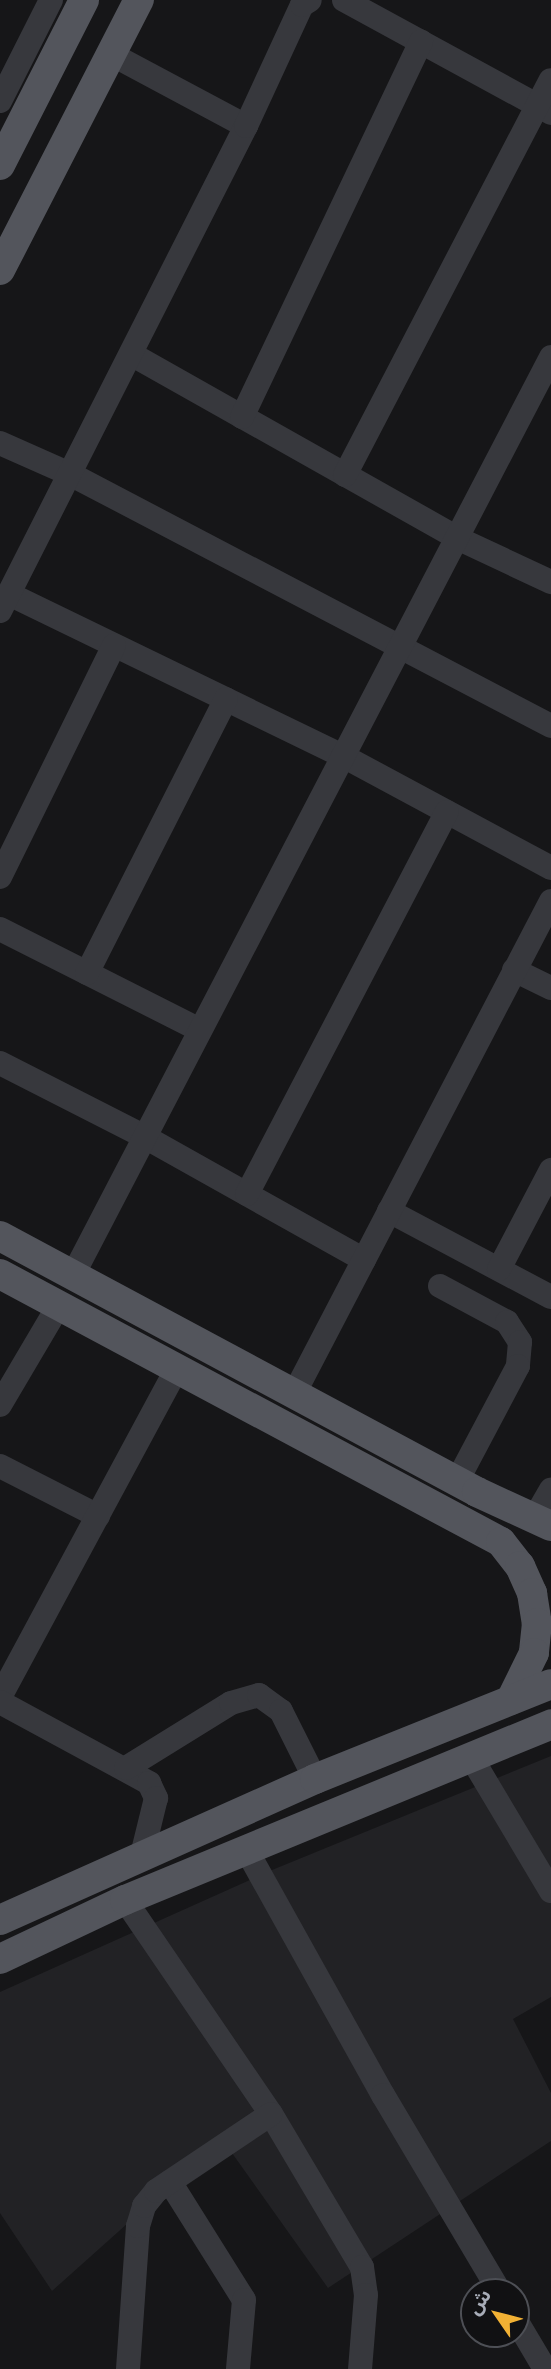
<!DOCTYPE html>
<meta charset="utf-8">
<style>
body{margin:0}
#map{position:relative;width:551px;height:2369px;overflow:hidden;background:#161618;font-family:Inter,"Noto Sans Arabic",sans-serif}
div>[style]{position:absolute}
[style*='--x']{left:calc(var(--x)*1px);top:calc(var(--y)*1px);width:calc(var(--w)*1px);rotate:calc(var(--a)*1deg)}
.built>*{inset:0;background:#222225}
.minor>*{height:24px;margin:-12px;padding:0 12px;transform-origin:12px;border-radius:12px;background:#37383d}
.major>*{height:30px;margin:-15px;padding:0 15px;transform-origin:15px;border-radius:15px;background:#53555c}
span{translate:-50% -50%;white-space:nowrap;text-align:center;line-height:1.15;-webkit-text-stroke:5px #111113;paint-order:stroke}
.north{position:absolute;left:460px;top:2278px;width:70px;height:70px;box-sizing:border-box;background:#111113;border:2px solid #4d4f55;border-radius:50%;rotate:305deg;font-size:19px;font-weight:700;line-height:28px;text-align:center;color:#a8adb8}
.north::after{content:'';display:block;margin:auto;width:24px;height:32px;background:#f2b134;clip-path:polygon(50% 0,100% 100%,50% 72%,0 100%)}
</style>
<div id="map">
<div class="built">
<i style="clip-path:polygon(551px 1756px,551px 1997px,513px 2019px,551px 2093px,551px 2141px,328px 2288px,222px 2139px,52px 2291px,0 2213px,0 1992px,272px 1870px)"></i>
</div>
<div class="minor">
<i style="--x:344;--y:0;--w:236;--a:28.6"></i>
<i style="--x:111;--y:54;--w:153;--a:28.1"></i>
<i style="--x:0;--y:101;--w:113;--a:-63.2"></i>
<i style="--x:131;--y:354;--w:374;--a:29.4"></i>
<i style="--x:457;--y:538;--w:104;--a:25.1"></i>
<i style="--x:242;--y:417;--w:416;--a:-64.5"></i>
<i style="--x:0;--y:443;--w:77;--a:23.9"></i>
<i style="--x:70;--y:474;--w:543;--a:27.65"></i>
<i style="--x:345;--y:475;--w:445;--a:-62.5"></i>
<i style="--x:9;--y:594;--w:371;--a:25.9"></i>
<i style="--x:343;--y:756;--w:236;--a:28.3"></i>
<i style="--x:0;--y:611;--w:544;--a:-63.11"></i>
<i style="--x:246;--y:126;--w:133;--a:-65.2"></i>
<i style="--x:302;--y:5;--w:9;--a:-32"></i>
<i style="--x:0;--y:877;--w:258;--a:-63.8"></i>
<i style="--x:0;--y:929;--w:224;--a:26.8"></i>
<i style="--x:514;--y:970;--w:41;--a:25.9"></i>
<i style="--x:87;--y:973;--w:307;--a:-63.1"></i>
<i style="--x:0;--y:1063;--w:163;--a:27"></i>
<i style="--x:145;--y:1137;--w:251;--a:29.3"></i>
<i style="--x:247;--y:1194;--w:431;--a:-62.4"></i>
<i style="--x:389;--y:1211;--w:183;--a:28"></i>
<i style="--x:499;--y:1269;--w:112;--a:-62.3"></i>
<i style="--x:73;--y:1275;--w:1035;--a:-62.49"></i>
<i style="--x:440;--y:1286;--w:76;--a:28.2"></i>
<i style="--x:507;--y:1322;--w:24;--a:57"></i>
<i style="--x:520;--y:1342;--w:24;--a:95"></i>
<i style="--x:518;--y:1366;--w:130;--a:117.9"></i>
<i style="--x:294;--y:1394;--w:556;--a:-62.47"></i>
<i style="--x:0;--y:1405;--w:116;--a:-59.5"></i>
<i style="--x:0;--y:1466;--w:110;--a:27"></i>
<i style="--x:534;--y:1519;--w:34;--a:-60"></i>
<i style="--x:0;--y:1697;--w:374;--a:-61.7"></i>
<i style="--x:0;--y:1702;--w:170;--a:28.5"></i>
<i style="--x:149;--y:1783;--w:17;--a:65"></i>
<i style="--x:156;--y:1798;--w:59;--a:103.8"></i>
<i style="--x:471;--y:1757;--w:156;--a:59.2"></i>
<i style="--x:126;--y:1768;--w:123;--a:-31.8"></i>
<i style="--x:231;--y:1703;--w:29;--a:-16"></i>
<i style="--x:259;--y:1695;--w:27;--a:36"></i>
<i style="--x:281;--y:1711;--w:76;--a:63.4"></i>
<i style="--x:246;--y:1849;--w:282;--a:60.9"></i>
<i style="--x:383;--y:2095;--w:229;--a:59.3"></i>
<i style="--x:125;--y:1900;--w:259;--a:55.7"></i>
<i style="--x:271;--y:2114;--w:178;--a:59.3"></i>
<i style="--x:362;--y:2267;--w:28;--a:82"></i>
<i style="--x:366;--y:2295;--w:74;--a:94.6"></i>
<i style="--x:170;--y:2182;--w:139;--a:57.9"></i>
<i style="--x:244;--y:2300;--w:69;--a:95"></i>
<i style="--x:516;--y:2320;--w:57;--a:59.4"></i>
<i style="--x:128;--y:2369;--w:143;--a:-86"></i>
<i style="--x:138;--y:2226;--w:21;--a:-73"></i>
<i style="--x:144;--y:2206;--w:19;--a:-51"></i>
<i style="--x:156;--y:2191;--w:138;--a:-33.8"></i>
</div>
<div class="major">
<i style="--x:0;--y:165;--w:185;--a:-63"></i>
<i style="--x:0;--y:270;--w:304;--a:-62.8"></i>
<i style="--x:0;--y:1236;--w:541;--a:28.22"></i>
<i style="--x:477;--y:1492;--w:81;--a:24.7"></i>
<i style="--x:0;--y:1274;--w:568;--a:28.14"></i>
<i style="--x:501;--y:1542;--w:31;--a:52"></i>
<i style="--x:520;--y:1566;--w:30;--a:66"></i>
<i style="--x:532;--y:1593;--w:30;--a:81"></i>
<i style="--x:537;--y:1623;--w:30;--a:96"></i>
<i style="--x:534;--y:1653;--w:52;--a:116.1"></i>
<i style="--x:0;--y:1920;--w:345;--a:-24.1"></i>
<i style="--x:315;--y:1779;--w:254;--a:-21.9"></i>
<i style="--x:0;--y:1959;--w:138;--a:-25.3"></i>
<i style="--x:125;--y:1900;--w:461;--a:-22.4"></i>
</div>
<div class="north">ش</div>
</div>
